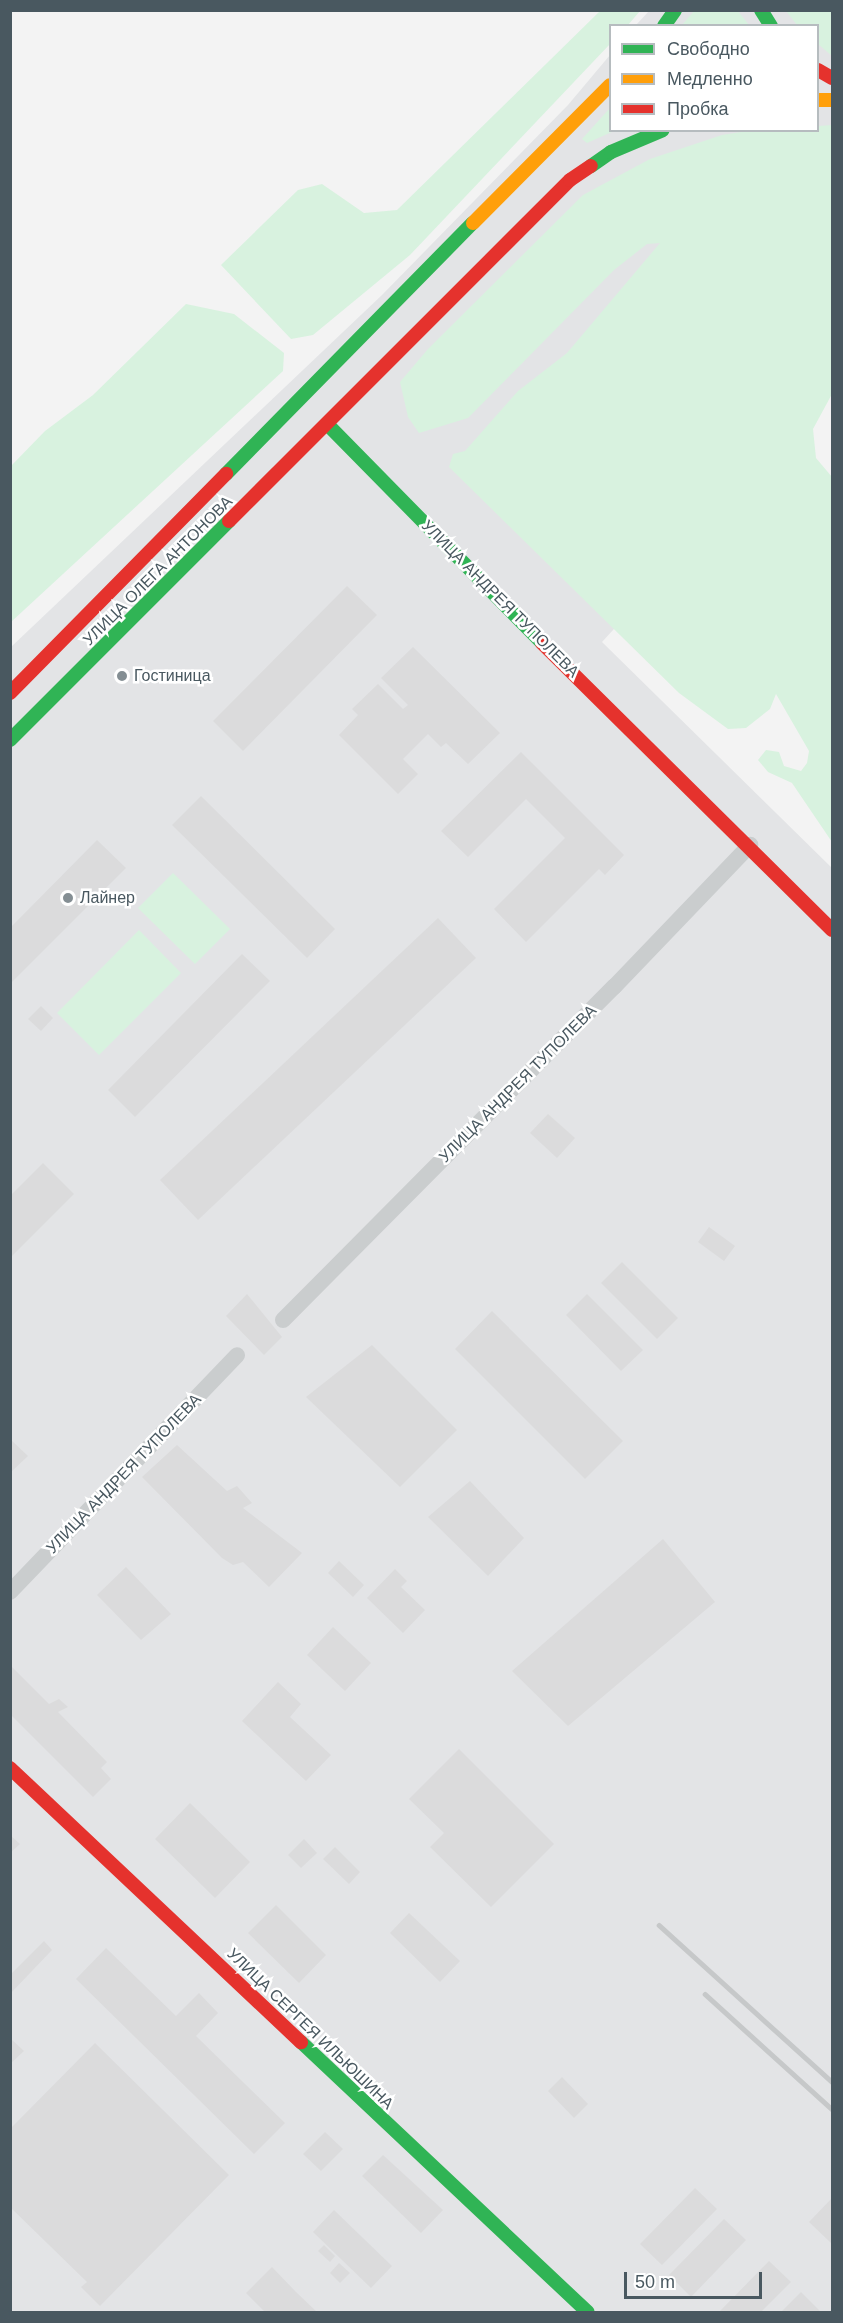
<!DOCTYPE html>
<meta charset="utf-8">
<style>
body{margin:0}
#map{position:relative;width:843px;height:2323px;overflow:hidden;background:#f3f3f3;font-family:Helvetica,sans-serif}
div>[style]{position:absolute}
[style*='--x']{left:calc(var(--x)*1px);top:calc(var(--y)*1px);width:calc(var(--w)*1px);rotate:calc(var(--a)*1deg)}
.airport>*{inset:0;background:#e3e4e6}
.green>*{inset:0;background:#d8f2df}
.building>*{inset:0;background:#dbdbdc}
.street>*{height:16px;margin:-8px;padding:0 8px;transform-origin:8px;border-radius:8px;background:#cacdce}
.fast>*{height:14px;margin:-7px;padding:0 7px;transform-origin:7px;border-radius:7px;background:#30b455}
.slow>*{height:14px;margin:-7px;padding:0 7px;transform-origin:7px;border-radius:7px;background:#ff9f0a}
.jam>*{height:14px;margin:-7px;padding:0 7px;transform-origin:7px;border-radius:7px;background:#e5322d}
.rail>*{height:4.5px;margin:-2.25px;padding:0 2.25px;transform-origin:2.25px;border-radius:2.25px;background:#c6c8c9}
.dots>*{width:16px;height:16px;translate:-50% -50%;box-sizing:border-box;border:3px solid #fff;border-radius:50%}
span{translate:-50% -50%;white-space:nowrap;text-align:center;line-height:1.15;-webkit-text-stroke:5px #fff;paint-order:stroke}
.street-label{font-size:16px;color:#495860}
.poi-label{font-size:16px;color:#495860}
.left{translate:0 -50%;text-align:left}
.frame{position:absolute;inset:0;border:12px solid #495860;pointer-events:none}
.legend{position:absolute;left:609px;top:24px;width:210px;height:108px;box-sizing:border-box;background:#fff;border:2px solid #b6bcbf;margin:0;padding:8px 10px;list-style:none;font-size:18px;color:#495860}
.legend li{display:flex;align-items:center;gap:12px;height:30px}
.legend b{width:30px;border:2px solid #b6bcbf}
.scale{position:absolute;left:624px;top:2272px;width:138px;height:27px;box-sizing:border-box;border:3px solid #495860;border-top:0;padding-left:8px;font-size:18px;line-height:21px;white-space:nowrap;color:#495860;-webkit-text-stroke:4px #fff;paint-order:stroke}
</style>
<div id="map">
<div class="airport">
<i style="clip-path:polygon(649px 11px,832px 11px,832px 392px,602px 642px,832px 868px,832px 2312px,11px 2312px,11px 647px,382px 295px,568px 105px,610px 55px,610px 130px,818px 130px,818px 26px,636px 25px)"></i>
</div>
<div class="green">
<i style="clip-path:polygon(600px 11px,640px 11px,628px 25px,610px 26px,610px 44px,410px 255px,313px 335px,291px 339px,221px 265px,298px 190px,322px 184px,364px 213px,397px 210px)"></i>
<i style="clip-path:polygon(694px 11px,738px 11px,749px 25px,682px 25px)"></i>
<i style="clip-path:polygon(786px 11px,832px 11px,832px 56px,818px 44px,818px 26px,797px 25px)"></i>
<i style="clip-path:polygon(610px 108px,610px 130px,614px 131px,587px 143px,582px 139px)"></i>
<i style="clip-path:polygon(832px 125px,832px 394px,813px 429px,816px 458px,832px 477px,832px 842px,792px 783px,768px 772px,758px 760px,766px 750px,779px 752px,784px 766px,801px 771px,807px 763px,809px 751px,776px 694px,770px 709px,746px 728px,728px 729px,679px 693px,449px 467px,453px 454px,465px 451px,518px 391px,567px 353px,660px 243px,647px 244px,614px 270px,468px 418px,419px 433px,408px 417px,400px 382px,428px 349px,583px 195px,650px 159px,722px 135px,754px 130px,818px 130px,818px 126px)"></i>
<i style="clip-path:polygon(186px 304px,234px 314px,284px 353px,283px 371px,11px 622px,11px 466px,45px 431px,93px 395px)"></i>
<i style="clip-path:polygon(173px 873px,230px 929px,195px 964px,138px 908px)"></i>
<i style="clip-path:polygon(139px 930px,181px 973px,99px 1055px,57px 1013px)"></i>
</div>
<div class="building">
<i style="clip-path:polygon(347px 586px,377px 615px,243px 751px,213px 721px)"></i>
<i style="clip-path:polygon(413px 647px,500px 733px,468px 764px,446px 743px,441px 747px,428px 734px,403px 759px,418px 774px,398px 794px,339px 735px,358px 715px,352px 709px,378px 684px,403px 709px,408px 705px,381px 678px)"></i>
<i style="clip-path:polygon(521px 752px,624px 855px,605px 875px,599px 869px,526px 942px,494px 909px,565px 838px,526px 799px,468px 857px,441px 831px)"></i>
<i style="clip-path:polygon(201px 796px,335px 929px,307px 958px,172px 825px)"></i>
<i style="clip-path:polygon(97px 840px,126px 868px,10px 984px,10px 928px)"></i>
<i style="clip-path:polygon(438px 918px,476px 958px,198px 1220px,160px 1180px)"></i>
<i style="clip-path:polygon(242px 954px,270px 981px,135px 1117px,108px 1090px)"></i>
<i style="clip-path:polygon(41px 1006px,53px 1018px,41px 1031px,28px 1019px)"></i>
<i style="clip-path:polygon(548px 1114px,575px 1138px,557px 1158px,530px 1133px)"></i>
<i style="clip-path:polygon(43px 1163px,74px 1194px,10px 1258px,10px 1196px)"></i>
<i style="clip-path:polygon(709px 1227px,735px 1246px,724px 1261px,698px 1242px)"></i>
<i style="clip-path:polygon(622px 1262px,678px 1318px,657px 1339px,601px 1283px)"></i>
<i style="clip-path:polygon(247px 1294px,282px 1337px,264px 1355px,226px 1316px)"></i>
<i style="clip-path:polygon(587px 1294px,643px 1350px,621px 1371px,566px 1315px)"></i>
<i style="clip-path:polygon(492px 1311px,623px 1441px,585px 1479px,455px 1349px)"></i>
<i style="clip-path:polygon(372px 1345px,457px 1430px,400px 1487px,306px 1397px)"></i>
<i style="clip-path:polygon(10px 1439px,28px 1456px,10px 1473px)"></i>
<i style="clip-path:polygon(177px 1445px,227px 1491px,237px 1486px,252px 1503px,243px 1508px,302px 1553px,269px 1587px,243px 1562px,233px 1565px,222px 1558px,142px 1477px)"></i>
<i style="clip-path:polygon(470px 1481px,524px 1538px,488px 1576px,428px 1517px)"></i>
<i style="clip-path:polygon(663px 1539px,715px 1602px,568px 1726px,512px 1671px)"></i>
<i style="clip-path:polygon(339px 1561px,364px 1585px,353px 1597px,328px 1573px)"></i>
<i style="clip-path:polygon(126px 1567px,171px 1614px,141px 1640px,97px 1595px)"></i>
<i style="clip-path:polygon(395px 1569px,407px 1581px,401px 1587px,425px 1610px,403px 1633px,367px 1598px)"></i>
<i style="clip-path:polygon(333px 1627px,371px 1663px,345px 1691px,307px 1655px)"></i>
<i style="clip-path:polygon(10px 1665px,49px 1704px,59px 1699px,68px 1707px,58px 1712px,107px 1762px,101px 1768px,111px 1779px,93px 1797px,10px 1714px)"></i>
<i style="clip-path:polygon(278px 1682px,301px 1704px,290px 1717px,331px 1755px,306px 1781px,242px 1721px)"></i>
<i style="clip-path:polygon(459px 1749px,554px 1844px,491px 1907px,430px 1847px,444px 1833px,409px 1799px)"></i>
<i style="clip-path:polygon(190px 1803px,250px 1862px,215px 1898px,155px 1839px)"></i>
<i style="clip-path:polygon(10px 1835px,20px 1844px,10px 1853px)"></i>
<i style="clip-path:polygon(304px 1839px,317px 1853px,301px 1868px,288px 1855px)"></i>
<i style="clip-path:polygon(335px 1847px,360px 1872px,349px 1884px,323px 1859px)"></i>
<i style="clip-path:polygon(276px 1905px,326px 1955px,299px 1983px,248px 1933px)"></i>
<i style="clip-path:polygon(409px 1913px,460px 1961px,440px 1982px,390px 1933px)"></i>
<i style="clip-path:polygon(44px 1941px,52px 1950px,10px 1994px,10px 1975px)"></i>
<i style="clip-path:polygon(106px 1948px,176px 2016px,199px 1993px,218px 2013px,196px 2036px,285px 2123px,254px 2154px,76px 1979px)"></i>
<i style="clip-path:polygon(10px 2038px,24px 2051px,10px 2064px)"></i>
<i style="clip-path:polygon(95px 2043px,229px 2175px,100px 2306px,81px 2287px,87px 2282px,10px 2207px,10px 2129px)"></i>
<i style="clip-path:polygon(562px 2077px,588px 2104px,574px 2118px,548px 2091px)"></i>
<i style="clip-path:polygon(325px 2132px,343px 2149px,321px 2171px,303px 2154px)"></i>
<i style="clip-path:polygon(383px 2155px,443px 2210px,421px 2233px,362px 2176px)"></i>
<i style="clip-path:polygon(695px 2188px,717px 2209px,662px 2265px,640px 2244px)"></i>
<i style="clip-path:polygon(832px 2198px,832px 2241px,831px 2243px,809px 2222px)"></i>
<i style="clip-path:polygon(334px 2210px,392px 2266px,371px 2288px,313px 2232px)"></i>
<i style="clip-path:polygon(724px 2219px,746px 2240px,691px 2297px,669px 2275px)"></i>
<i style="clip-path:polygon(324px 2245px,335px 2256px,330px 2262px,318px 2251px)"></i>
<i style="clip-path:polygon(769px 2261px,791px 2282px,761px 2312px,719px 2312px)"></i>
<i style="clip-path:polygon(339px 2263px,350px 2273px,340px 2283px,330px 2273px)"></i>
<i style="clip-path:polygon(272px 2267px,296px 2292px,317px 2312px,265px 2312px,246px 2293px)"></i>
<i style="clip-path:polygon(801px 2292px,821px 2312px,781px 2312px)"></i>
</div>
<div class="street">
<i style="--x:283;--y:1320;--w:470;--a:-45.2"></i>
<i style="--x:614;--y:987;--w:197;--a:-46.2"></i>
<i style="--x:10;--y:1592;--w:328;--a:-46.2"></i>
</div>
<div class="fast">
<i style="--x:761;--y:10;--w:19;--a:58"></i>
<i style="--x:664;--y:26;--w:19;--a:-55"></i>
<i style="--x:591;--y:166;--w:24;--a:-35"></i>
<i style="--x:611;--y:152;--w:56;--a:-22.9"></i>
<i style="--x:329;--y:426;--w:304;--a:45.5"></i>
<i style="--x:226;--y:474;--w:352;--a:-45.5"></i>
<i style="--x:10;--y:740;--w:310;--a:-45"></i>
<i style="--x:301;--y:2042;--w:394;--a:43.3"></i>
</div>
<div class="slow">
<i style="--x:818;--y:100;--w:14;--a:0"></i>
<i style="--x:473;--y:223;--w:194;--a:-45.2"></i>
</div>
<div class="jam">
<i style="--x:818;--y:70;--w:16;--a:30"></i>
<i style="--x:229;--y:521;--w:482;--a:-45"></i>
<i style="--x:570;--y:180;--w:25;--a:-34"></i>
<i style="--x:542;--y:643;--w:408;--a:44.7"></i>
<i style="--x:10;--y:693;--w:308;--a:-45.4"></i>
<i style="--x:10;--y:1768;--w:400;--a:43.3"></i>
</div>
<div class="rail">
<i style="--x:659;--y:1925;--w:234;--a:42.2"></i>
<i style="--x:705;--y:1994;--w:171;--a:42.2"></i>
</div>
<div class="dots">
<i style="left:122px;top:676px;background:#848e93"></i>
<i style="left:68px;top:898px;background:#848e93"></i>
</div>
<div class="street-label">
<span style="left:158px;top:571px;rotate:-45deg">УЛИЦА ОЛЕГА АНТОНОВА</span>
<span style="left:500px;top:599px;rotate:45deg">УЛИЦА АНДРЕЯ ТУПОЛЕВА</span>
<span style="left:518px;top:1084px;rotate:-45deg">УЛИЦА АНДРЕЯ ТУПОЛЕВА</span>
<span style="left:124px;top:1474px;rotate:-46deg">УЛИЦА АНДРЕЯ ТУПОЛЕВА</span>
<span style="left:310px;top:2029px;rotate:44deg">УЛИЦА СЕРГЕЯ ИЛЬЮШИНА</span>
</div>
<div class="poi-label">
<span class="left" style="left:134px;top:676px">Гостиница</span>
<span class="left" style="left:80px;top:898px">Лайнер</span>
</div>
<div class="frame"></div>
<ul class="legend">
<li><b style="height:8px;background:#30b455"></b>Свободно</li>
<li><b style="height:8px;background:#ff9f0a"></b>Медленно</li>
<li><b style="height:8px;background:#e5322d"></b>Пробка</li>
</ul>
<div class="scale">50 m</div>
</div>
